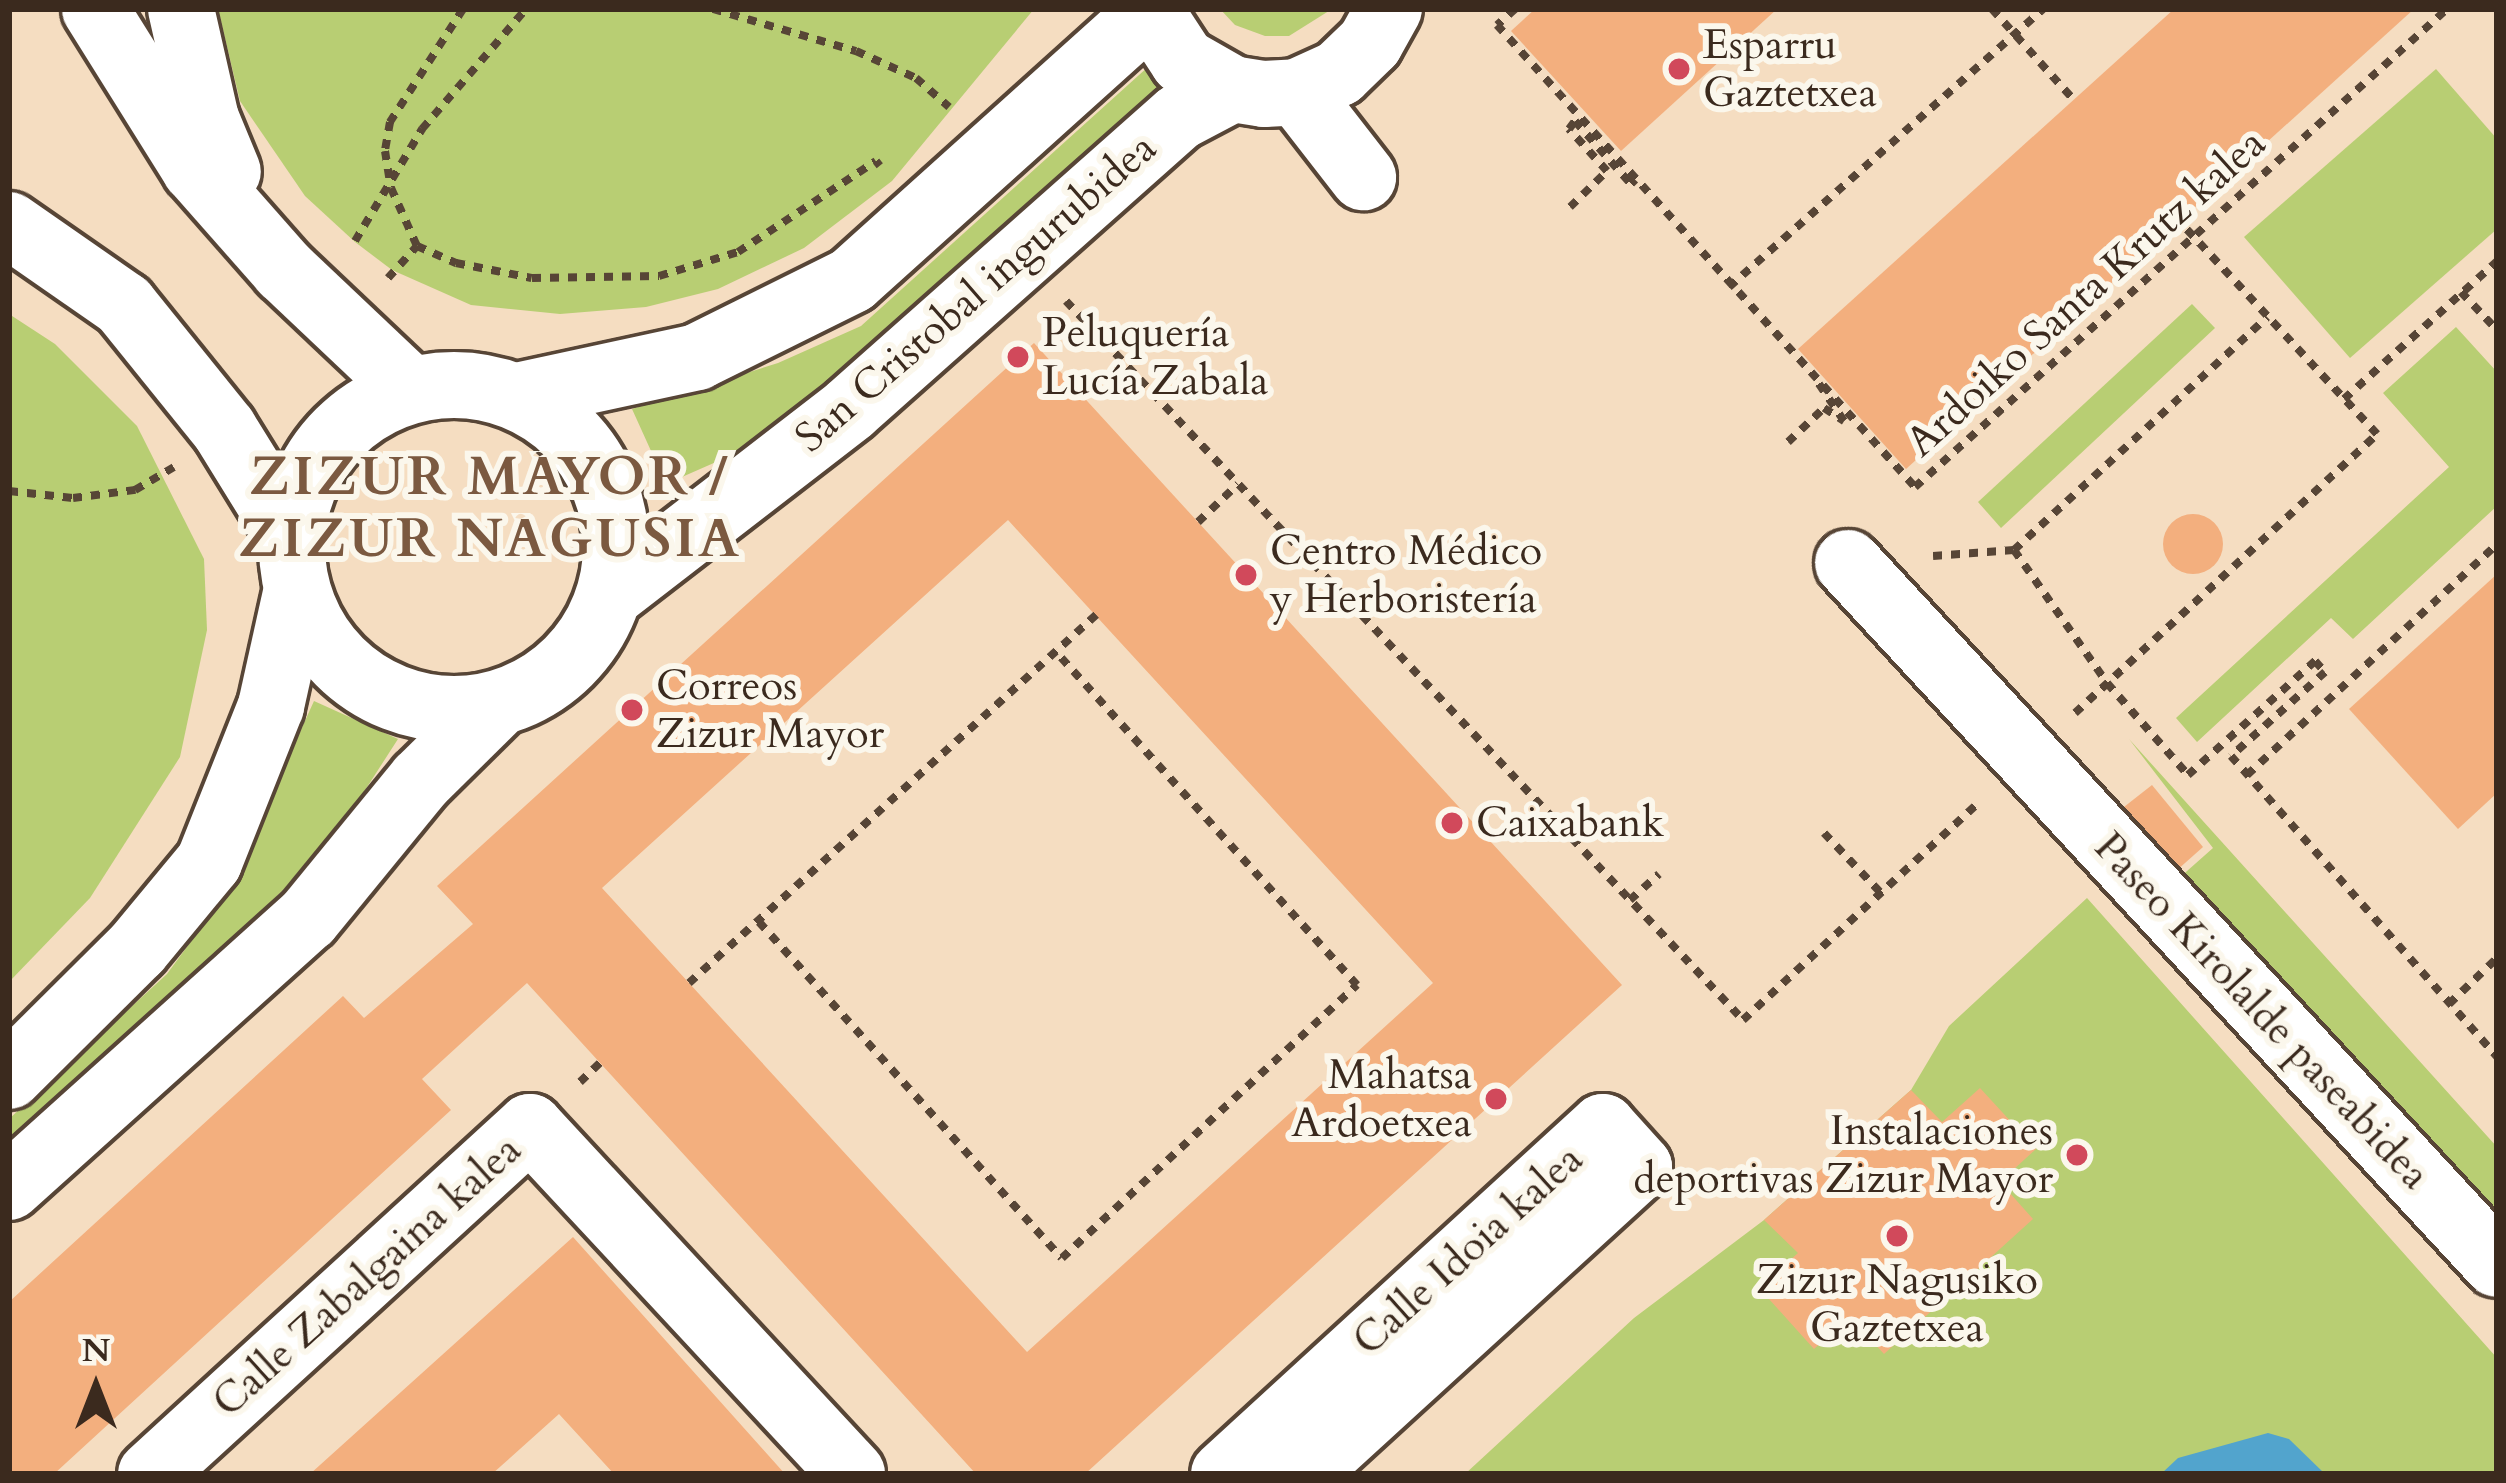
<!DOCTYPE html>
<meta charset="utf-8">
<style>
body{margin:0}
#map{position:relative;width:2506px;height:1483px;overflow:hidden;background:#f5ddc1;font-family:Cardo,serif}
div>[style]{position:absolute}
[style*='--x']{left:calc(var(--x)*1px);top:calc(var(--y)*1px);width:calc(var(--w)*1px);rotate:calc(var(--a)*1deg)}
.green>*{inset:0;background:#b8ce73}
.water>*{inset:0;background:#52a4cd}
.building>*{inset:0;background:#f3af7e}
.round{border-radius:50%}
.path>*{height:8px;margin-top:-4px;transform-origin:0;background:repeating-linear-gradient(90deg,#574536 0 9px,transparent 0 18px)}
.roads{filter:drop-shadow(3px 0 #574536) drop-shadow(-3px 0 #574536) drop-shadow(0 3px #574536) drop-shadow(0 -3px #574536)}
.minor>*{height:66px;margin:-33px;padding:0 33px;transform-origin:33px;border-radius:33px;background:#fff}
.minor>.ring{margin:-33px;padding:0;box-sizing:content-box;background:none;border:66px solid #fff;border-radius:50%}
.dots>*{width:33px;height:33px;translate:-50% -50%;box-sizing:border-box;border:6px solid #fbf7ec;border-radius:50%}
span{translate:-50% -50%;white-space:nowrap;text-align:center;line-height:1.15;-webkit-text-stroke:12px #fbf7ec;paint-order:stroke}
.poi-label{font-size:42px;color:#3b2a1e}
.left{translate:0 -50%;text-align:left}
.right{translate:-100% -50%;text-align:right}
.street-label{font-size:42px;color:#3b2a1e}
.district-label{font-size:54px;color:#7b5940;font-weight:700;letter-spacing:3px}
.frame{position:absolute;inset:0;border:12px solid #3b2a1e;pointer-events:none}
.north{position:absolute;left:36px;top:1327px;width:120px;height:120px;-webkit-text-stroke:9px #fbf7ec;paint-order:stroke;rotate:0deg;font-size:33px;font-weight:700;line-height:48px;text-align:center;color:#3b2a1e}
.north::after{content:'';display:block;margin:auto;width:42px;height:54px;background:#3b2a1e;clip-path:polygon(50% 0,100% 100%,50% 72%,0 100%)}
</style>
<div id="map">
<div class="green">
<i style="clip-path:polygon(218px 9px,1034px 9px,892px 181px,804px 248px,718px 289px,646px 307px,560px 314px,471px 305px,392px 270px,355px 242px,305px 196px,240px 101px)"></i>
<i style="clip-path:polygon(1220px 9px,1332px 9px,1289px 36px,1265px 36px,1235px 25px)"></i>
<i style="clip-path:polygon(1149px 66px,1169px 86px,823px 392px,732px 455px,666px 484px,632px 409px,778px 363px,861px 326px)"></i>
<i style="clip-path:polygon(2436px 69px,2497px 139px,2497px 229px,2350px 358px,2244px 237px)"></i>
<i style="clip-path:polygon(2192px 304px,2215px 328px,2001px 528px,1978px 502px)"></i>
<i style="clip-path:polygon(9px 314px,55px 344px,137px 426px,204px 559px,207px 630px,180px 757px,90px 898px,9px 982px)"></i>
<i style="clip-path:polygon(2456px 327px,2497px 372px,2497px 506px,2353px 639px,2331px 618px,2197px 742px,2176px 718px,2449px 467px,2383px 393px)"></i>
<i style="clip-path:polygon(314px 701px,398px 739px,329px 846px,9px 1153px,9px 1119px,167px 974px,228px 891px)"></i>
<i style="clip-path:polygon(2129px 739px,2497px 1147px,2497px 1229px,2169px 887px,2213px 848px)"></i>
<i style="clip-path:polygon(2087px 898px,2497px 1358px,2497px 1474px,1465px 1474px,1634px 1318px,1764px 1220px,1911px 1090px,1949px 1026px)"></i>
</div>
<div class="water">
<i style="clip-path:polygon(2268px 1433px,2289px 1439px,2325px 1474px,2161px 1474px,2178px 1458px)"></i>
</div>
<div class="building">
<i style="clip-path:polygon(1535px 9px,1777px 9px,1621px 151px,1511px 31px)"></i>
<i style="clip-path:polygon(2174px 9px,2414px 9px,1906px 469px,1798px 349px)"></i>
<i style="clip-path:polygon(evenodd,1034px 343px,1622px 985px,1085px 1474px,976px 1474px,527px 983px,422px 1079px,451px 1110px,54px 1474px,9px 1474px,9px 1302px,343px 996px,364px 1018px,473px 924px,437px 886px,1034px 343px,1008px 520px,1433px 983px,1027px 1352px,602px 888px,1008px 520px)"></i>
<i class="round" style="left:2163px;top:514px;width:60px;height:60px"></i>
<i style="clip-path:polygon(2497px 574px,2497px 793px,2458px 829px,2349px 709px)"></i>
<i style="clip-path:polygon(2152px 785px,2203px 847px,2167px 879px,2115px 814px)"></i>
<i style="clip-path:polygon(1980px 1088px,2036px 1149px,2000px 1182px,2033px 1219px,1884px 1354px,1850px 1317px,1814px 1349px,1759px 1288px,1798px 1253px,1764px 1220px,1911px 1090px,1942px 1122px)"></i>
<i style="clip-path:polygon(573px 1237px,785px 1474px,614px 1474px,559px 1414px,492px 1474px,310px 1474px)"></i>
</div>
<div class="path">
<i style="--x:463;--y:9;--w:135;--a:122.9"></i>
<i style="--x:390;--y:122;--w:29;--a:100"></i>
<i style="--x:385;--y:151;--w:37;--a:81"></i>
<i style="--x:391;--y:188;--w:64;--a:65.9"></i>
<i style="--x:417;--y:246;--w:43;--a:23.6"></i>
<i style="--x:456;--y:263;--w:77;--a:11.2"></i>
<i style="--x:532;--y:278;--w:127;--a:-0.9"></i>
<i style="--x:659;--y:276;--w:83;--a:-16.9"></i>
<i style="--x:738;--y:252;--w:165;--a:-33.4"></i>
<i style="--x:876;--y:161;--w:6;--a:51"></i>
<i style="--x:713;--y:9;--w:149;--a:16.4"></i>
<i style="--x:856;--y:51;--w:66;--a:24.2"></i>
<i style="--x:916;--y:78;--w:44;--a:41.3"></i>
<i style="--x:1515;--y:9;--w:24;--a:138"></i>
<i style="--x:1497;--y:25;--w:623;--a:47.86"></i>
<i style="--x:1915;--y:487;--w:715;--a:-41.94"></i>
<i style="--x:1992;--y:9;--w:122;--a:48"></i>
<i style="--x:1570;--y:207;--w:52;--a:-44.2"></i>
<i style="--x:1607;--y:171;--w:57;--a:-132.1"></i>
<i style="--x:1569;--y:129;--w:10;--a:-53"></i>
<i style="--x:1575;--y:121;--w:84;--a:48.4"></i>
<i style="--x:1631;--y:184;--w:6;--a:-45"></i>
<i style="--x:355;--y:241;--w:131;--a:-59.1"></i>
<i style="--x:422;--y:129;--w:159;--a:-49.1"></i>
<i style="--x:388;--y:278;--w:43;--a:-47.8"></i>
<i style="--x:1729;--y:287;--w:419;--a:-41.5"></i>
<i style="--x:2461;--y:292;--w:52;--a:46.5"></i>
<i style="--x:1066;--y:301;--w:988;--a:46.72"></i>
<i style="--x:1743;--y:1020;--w:323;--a:-42.7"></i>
<i style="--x:2344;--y:399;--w:206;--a:-42"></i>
<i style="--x:1788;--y:442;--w:50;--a:-43.4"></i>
<i style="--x:1824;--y:408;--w:24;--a:33"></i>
<i style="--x:1844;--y:421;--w:48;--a:-124"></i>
<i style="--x:9;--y:491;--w:64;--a:6.2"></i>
<i style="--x:73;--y:498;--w:63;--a:-7.4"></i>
<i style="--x:135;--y:490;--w:45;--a:-30.5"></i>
<i style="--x:1198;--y:522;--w:55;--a:-43.5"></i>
<i style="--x:2014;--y:550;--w:162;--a:55"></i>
<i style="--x:2107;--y:683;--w:123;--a:48.6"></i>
<i style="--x:2188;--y:775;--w:171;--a:-41.9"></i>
<i style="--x:2315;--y:661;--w:15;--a:48"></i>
<i style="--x:2325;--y:672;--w:126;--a:138.2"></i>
<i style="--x:2231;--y:756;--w:402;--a:48.5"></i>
<i style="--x:1933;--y:556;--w:81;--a:-4.2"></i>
<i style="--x:2014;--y:550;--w:344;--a:-42.6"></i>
<i style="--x:2075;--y:713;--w:411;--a:-42.7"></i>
<i style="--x:2377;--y:434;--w:289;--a:-132.9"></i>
<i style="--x:2247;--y:775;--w:340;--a:-42.7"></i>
<i style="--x:1824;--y:833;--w:81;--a:46.5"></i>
<i style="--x:1630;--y:900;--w:39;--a:-42"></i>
<i style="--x:759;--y:922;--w:452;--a:48"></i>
<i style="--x:1062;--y:1258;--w:402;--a:-42.8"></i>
<i style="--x:1357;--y:985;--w:450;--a:-132.1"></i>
<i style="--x:689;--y:983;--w:549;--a:-42.12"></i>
<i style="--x:2449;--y:1004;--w:66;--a:-43.8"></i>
<i style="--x:580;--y:1082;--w:28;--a:-44"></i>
</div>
<div class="roads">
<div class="minor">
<i style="--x:95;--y:9;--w:189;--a:58"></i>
<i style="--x:195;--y:169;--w:135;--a:48.6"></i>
<i style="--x:284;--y:270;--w:173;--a:43.4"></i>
<i style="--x:181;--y:9;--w:113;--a:77.2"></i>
<i style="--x:206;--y:119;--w:57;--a:67.5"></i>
<i style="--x:1149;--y:9;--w:62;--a:56.8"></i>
<i style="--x:1183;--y:61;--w:56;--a:29.7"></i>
<i style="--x:1232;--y:89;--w:32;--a:9"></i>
<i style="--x:1264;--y:94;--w:33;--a:-3"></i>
<i style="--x:1297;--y:92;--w:46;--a:-24.3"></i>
<i style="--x:1339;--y:73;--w:43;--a:-44.1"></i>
<i style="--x:1370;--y:43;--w:39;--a:-61"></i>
<i style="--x:1297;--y:92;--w:108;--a:52.2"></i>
<i style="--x:9;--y:225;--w:140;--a:34.8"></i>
<i style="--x:124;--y:305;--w:159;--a:51.1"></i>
<i style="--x:224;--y:429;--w:126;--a:58.3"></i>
<i class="ring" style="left:292px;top:385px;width:258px;height:258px"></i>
<i style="--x:517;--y:396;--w:184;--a:-12.2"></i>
<i style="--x:697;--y:357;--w:173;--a:-26.4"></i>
<i style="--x:852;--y:280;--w:401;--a:-42"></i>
<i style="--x:1848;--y:563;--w:955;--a:47.21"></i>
<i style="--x:611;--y:594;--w:302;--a:-37.7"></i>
<i style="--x:850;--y:409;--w:440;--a:-41.6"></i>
<i style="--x:1179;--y:117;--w:60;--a:-27.8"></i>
<i style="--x:9;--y:1076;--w:180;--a:-44.8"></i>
<i style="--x:137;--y:949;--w:113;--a:-50.4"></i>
<i style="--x:209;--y:862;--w:168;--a:-68.3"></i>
<i style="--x:271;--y:706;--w:116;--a:-77.5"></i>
<i style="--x:9;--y:1187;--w:402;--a:-42"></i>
<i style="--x:308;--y:918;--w:178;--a:-50.7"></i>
<i style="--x:421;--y:780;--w:108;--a:-44.6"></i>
<i style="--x:151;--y:1474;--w:514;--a:-42.48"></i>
<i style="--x:530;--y:1127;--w:473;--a:47.1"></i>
<i style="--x:1224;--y:1474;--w:514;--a:-42.48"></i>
<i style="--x:1603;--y:1127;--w:54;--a:48"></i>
<i style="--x:1639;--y:1167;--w:455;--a:137.6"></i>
</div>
</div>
<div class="dots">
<i style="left:1679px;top:69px;background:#d1495b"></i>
<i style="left:1018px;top:357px;background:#d1495b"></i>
<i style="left:1246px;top:575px;background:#d1495b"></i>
<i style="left:632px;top:710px;background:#d1495b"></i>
<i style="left:1452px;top:823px;background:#d1495b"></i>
<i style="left:1496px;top:1099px;background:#d1495b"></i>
<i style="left:2077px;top:1155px;background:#d1495b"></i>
<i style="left:1897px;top:1236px;background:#d1495b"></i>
</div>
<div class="poi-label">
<span class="left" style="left:1703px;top:69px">Esparru<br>Gaztetxea</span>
<span class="left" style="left:1042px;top:357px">Peluquería<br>Lucía Zabala</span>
<span class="left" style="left:1270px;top:575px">Centro Médico<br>y Herboristería</span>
<span class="left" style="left:656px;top:710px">Correos<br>Zizur Mayor</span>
<span class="left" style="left:1476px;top:823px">Caixabank</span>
<span class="right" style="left:1472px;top:1099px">Mahatsa<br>Ardoetxea</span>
<span class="right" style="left:2053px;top:1155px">Instalaciones<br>deportivas Zizur Mayor</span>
<span style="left:1897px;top:1304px">Zizur Nagusiko<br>Gaztetxea</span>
</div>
<div class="street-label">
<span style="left:976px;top:293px;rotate:-41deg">San Cristobal ingurubidea</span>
<span style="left:2086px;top:293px;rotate:-42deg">Ardoiko Santa Krutz kalea</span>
<span style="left:2262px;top:1011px;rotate:47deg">Paseo Kirolalde paseabidea</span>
<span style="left:1468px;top:1250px;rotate:-42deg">Calle Idoia kalea</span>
<span style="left:367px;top:1276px;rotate:-42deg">Calle Zabalgaina kalea</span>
</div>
<div class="district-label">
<span style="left:490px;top:509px">ZIZUR MAYOR /<br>ZIZUR NAGUSIA</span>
</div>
<div class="frame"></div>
<div class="north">N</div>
</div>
